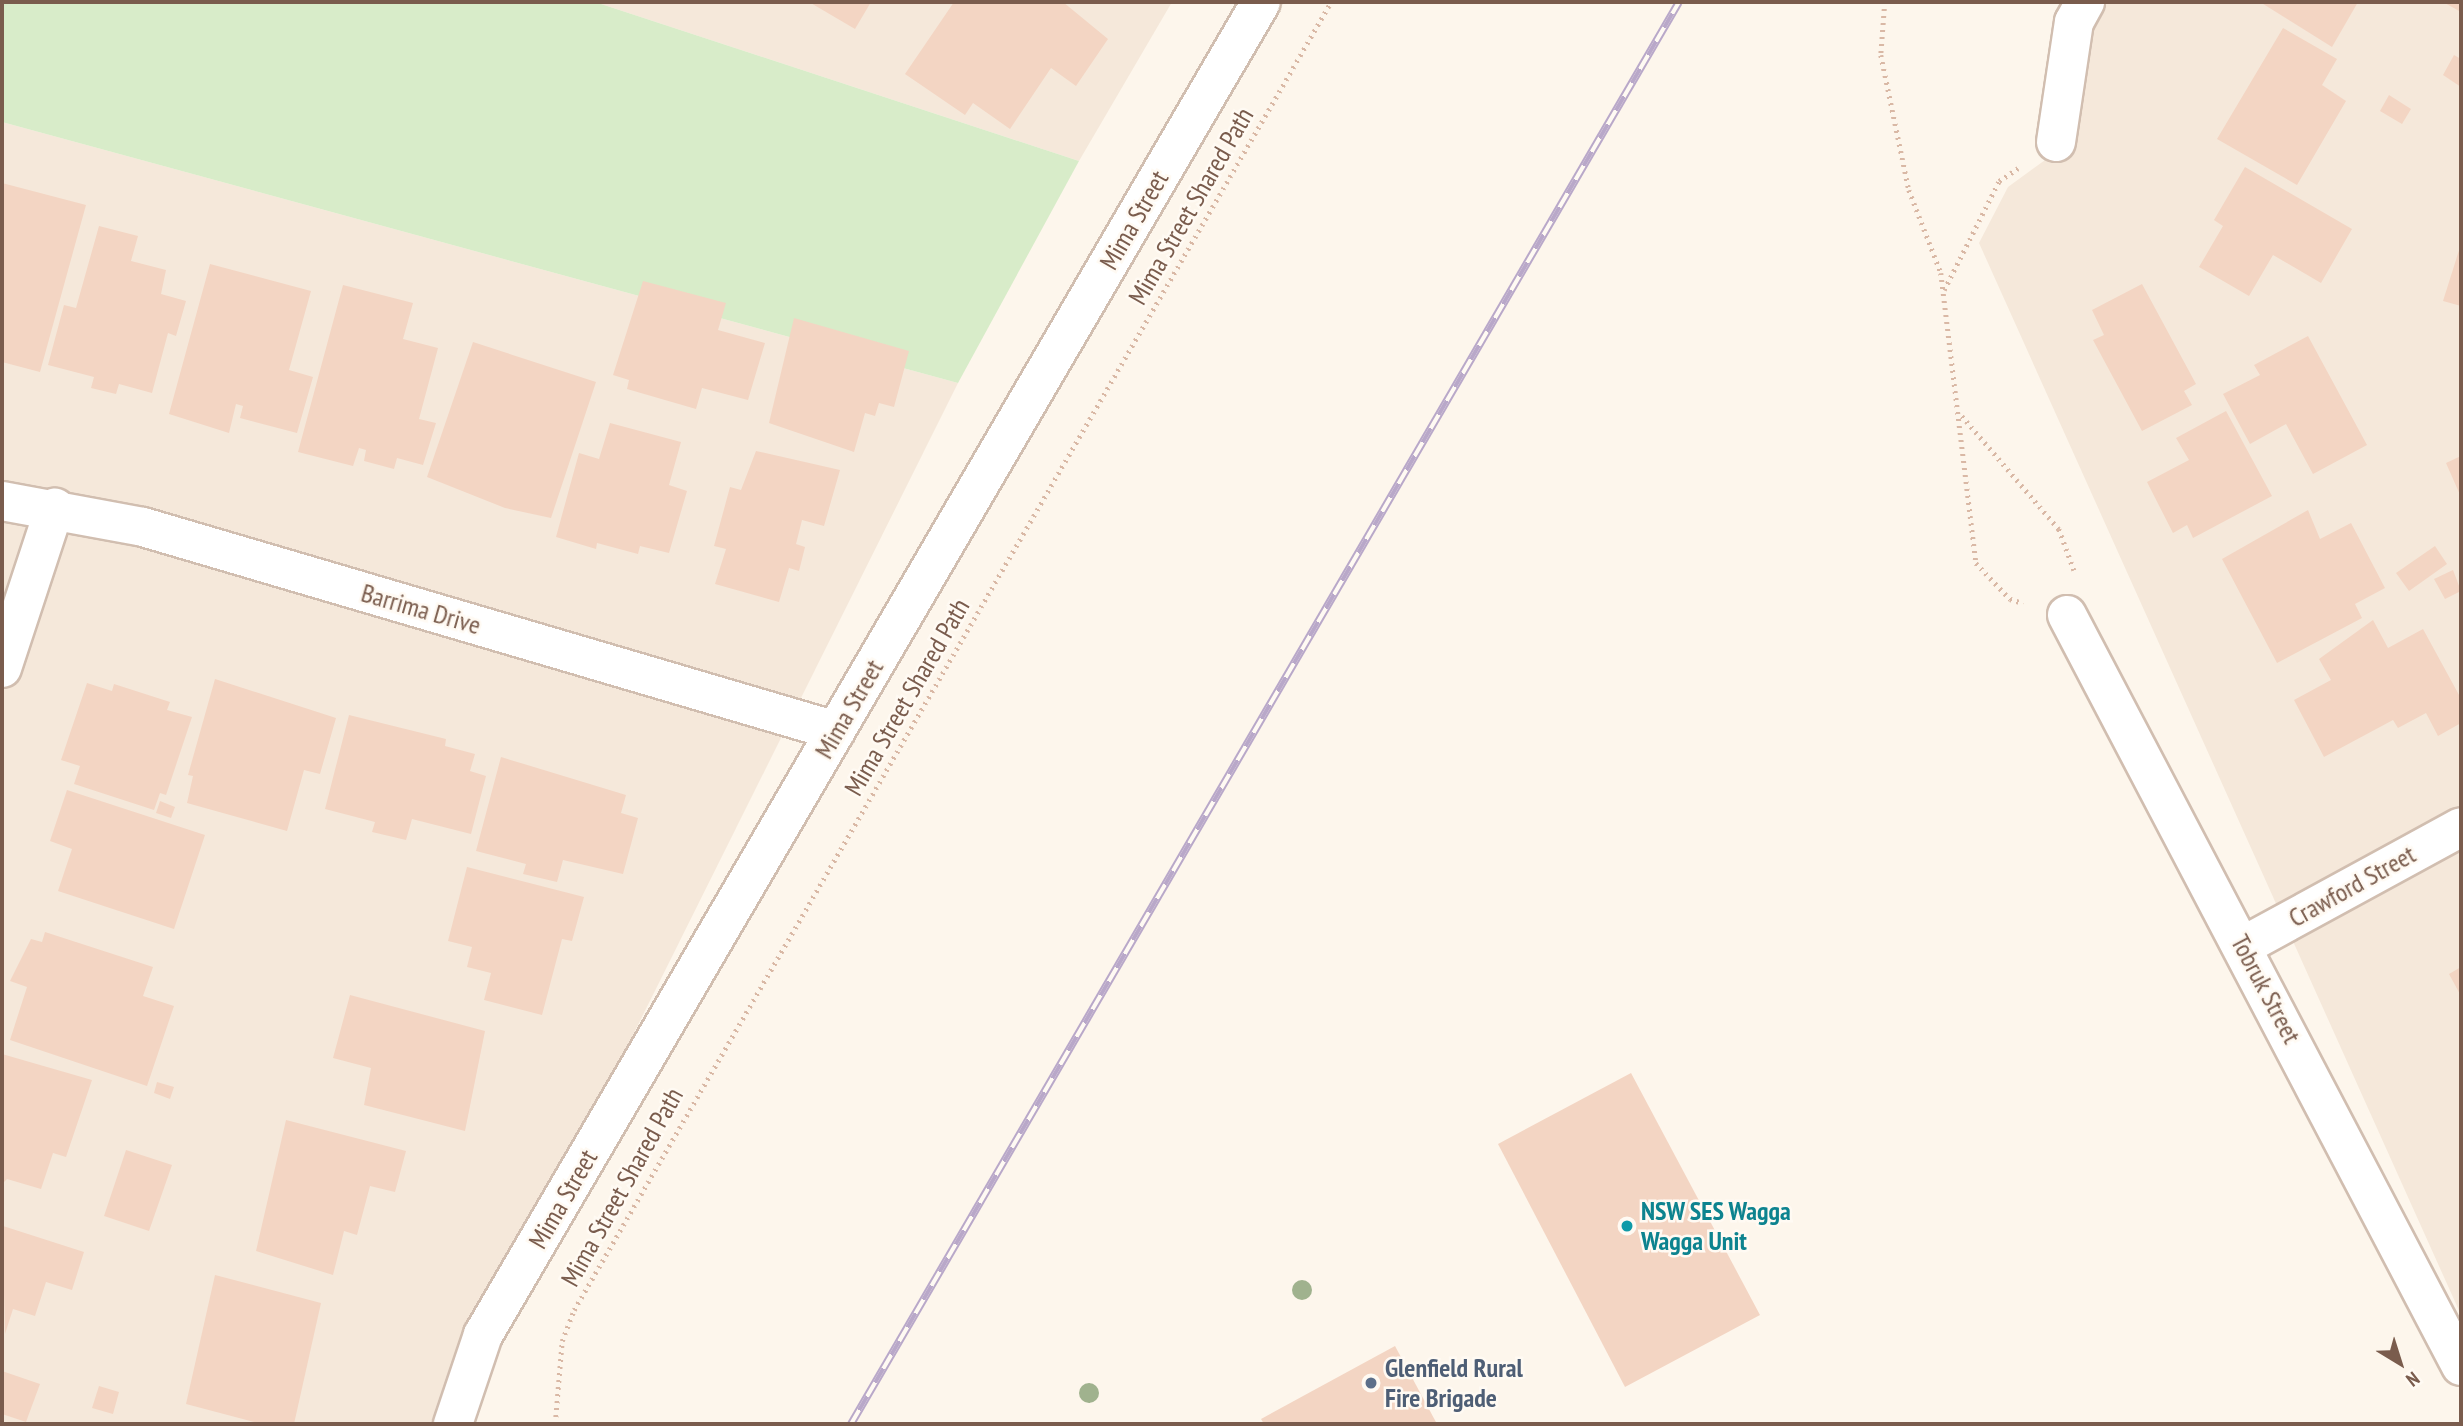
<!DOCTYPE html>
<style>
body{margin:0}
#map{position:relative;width:2463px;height:1426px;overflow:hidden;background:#fdf6ec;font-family:"PT Sans Narrow",sans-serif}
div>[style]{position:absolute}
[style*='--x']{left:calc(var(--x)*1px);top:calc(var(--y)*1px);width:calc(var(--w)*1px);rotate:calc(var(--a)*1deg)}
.residential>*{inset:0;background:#f5e8da}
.green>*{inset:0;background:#d8ecc9}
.building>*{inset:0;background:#f3d5c3}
.path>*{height:4.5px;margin-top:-2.25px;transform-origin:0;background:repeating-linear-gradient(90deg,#d9b8a5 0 2px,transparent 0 7px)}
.roads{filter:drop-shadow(2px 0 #d1beb0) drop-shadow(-2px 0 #d1beb0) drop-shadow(0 2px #d1beb0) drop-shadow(0 -2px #d1beb0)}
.minor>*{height:38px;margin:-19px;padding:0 19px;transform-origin:19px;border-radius:19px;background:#fff}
.rail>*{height:8px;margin-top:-4px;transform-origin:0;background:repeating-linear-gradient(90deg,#fffaf3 0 16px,#b9a8c9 0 32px);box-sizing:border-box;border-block:2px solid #b9a8c9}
.trees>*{width:20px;height:20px;margin:-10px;border-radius:50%;background:#a0b28e}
.dots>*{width:19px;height:19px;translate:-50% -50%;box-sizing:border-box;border:4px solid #fffaf3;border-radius:50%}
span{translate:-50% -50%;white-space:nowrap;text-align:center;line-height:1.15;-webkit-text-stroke:5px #fffaf3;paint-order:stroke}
.street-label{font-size:26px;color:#7a5c4d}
.culture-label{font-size:26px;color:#0d838f;font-weight:700}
.left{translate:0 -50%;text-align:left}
.service-label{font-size:26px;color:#4e5e75;font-weight:700}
.frame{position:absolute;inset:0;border:4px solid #7a5c4d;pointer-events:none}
.north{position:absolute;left:2365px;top:1328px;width:70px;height:70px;-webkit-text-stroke:5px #fffaf3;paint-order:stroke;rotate:142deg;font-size:19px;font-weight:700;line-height:28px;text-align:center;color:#7a5c4d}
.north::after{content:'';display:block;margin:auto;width:24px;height:32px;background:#7a5c4d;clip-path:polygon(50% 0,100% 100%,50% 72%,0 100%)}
</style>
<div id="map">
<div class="residential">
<i style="clip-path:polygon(595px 2px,1172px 2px,1079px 161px)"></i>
<i style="clip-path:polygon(2098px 2px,2461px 2px,2461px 1315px,1979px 243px,2008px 187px,2063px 147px)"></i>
<i style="clip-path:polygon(2px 122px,958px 383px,439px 1424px,2px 1424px)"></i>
</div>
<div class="green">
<i style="clip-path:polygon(2px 2px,595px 2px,1079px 161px,958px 383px,2px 122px)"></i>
</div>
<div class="building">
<i style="clip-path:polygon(809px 2px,871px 2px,855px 29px)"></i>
<i style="clip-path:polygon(954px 2px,1063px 2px,1108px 39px,1076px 86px,1051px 68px,1010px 129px,973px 103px,965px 115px,905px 74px)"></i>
<i style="clip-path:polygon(2260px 2px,2358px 2px,2332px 47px)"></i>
<i style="clip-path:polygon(2443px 2px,2461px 2px,2461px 12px)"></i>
<i style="clip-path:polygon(2283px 28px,2337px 59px,2322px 85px,2346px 101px,2297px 185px,2217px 139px)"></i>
<i style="clip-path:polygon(2454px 55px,2461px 59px,2461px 87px,2443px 75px)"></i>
<i style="clip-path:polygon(2389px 95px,2411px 109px,2402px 124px,2380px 111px)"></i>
<i style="clip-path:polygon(2245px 167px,2352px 229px,2321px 283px,2273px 255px,2249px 296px,2199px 267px,2223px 226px,2214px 220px)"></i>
<i style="clip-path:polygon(2px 183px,86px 205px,40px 372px,2px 362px)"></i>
<i style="clip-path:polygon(99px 226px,138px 236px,131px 261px,166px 270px,161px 294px,186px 301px,176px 336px,168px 333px,152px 393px,119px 384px,116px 394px,91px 388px,94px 377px,48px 365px,64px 305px,76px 308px)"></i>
<i style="clip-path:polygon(2461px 244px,2461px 306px,2443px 301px)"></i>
<i style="clip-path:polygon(210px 264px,311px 291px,289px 370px,313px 377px,297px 433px,240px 418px,243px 406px,236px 404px,229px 433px,169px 414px)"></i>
<i style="clip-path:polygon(643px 281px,726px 303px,718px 330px,765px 343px,748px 400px,702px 388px,696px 409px,627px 389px,629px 380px,613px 375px)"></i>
<i style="clip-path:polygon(2142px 284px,2196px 384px,2184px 391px,2192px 405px,2142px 431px,2093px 340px,2104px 335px,2092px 310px)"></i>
<i style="clip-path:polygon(343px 285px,413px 303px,403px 339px,438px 348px,419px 419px,436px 423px,423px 465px,397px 458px,394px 469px,364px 461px,366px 450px,359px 448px,353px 466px,298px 452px)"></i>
<i style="clip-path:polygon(794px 318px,909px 351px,894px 407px,879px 403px,875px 416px,865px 413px,854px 452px,769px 423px)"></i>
<i style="clip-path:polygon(2308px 336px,2367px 445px,2313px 474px,2286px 424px,2250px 444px,2223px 394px,2260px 375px,2254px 365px)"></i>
<i style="clip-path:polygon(473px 342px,596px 382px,551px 518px,505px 508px,427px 477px)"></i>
<i style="clip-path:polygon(2226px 411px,2272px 496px,2193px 538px,2187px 525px,2173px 533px,2147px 482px,2189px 460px,2176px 438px)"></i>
<i style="clip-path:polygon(610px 423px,681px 442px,669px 485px,687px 491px,669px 553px,640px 546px,638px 554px,597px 543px,596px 549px,556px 537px,579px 453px,599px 459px)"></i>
<i style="clip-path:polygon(756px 451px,840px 470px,824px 526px,802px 520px,796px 544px,805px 547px,799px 571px,789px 568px,779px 602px,715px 584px,726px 549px,714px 546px,730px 487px,741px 490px)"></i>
<i style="clip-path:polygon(2461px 456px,2461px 497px,2446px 463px)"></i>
<i style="clip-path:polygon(2308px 510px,2320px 539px,2351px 523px,2385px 588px,2355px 604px,2362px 618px,2277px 663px,2222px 559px)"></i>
<i style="clip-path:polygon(2435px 546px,2447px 564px,2409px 591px,2396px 573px)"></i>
<i style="clip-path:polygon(2453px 570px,2461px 591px,2445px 599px,2434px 579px)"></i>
<i style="clip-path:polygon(2373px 620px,2388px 648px,2423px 629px,2459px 695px,2461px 723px,2438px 736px,2426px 713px,2398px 728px,2393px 720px,2324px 757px,2294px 700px,2331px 680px,2319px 659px)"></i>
<i style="clip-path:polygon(215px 679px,336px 718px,320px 774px,304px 770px,287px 831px,187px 803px,193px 776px,188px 775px)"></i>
<i style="clip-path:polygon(87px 683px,112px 691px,114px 684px,170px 702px,167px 710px,192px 717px,166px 795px,160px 793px,154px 810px,74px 784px,80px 766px,61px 760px)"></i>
<i style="clip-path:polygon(349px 715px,446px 739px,445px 746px,475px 754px,470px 771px,486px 776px,471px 834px,412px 819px,406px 840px,372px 832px,375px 822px,325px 809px)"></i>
<i style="clip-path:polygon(501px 757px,626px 795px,621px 813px,638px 818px,623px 874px,563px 860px,557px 882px,523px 874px,526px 864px,476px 851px)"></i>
<i style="clip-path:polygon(67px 790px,205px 835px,174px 929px,58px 891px,72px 849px,50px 841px)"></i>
<i style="clip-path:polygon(160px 801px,175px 807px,171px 818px,156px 813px)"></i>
<i style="clip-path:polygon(467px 867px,584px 897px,572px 941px,562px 939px,542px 1015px,484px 1000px,491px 973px,467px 967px,472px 947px,448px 941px)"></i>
<i style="clip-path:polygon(45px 932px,153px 967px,143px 996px,174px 1006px,147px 1086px,10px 1040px,27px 987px,10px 981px,31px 939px,42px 942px)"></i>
<i style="clip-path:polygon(2461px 967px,2461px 996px,2449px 974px)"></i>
<i style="clip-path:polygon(350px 995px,485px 1031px,465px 1131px,364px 1105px,371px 1068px,333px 1058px)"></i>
<i style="clip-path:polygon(2px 1054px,92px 1080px,66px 1157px,53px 1153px,41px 1189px,7px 1179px,2px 1184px)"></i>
<i style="clip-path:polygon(1631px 1073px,1760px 1315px,1625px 1387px,1498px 1144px)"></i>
<i style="clip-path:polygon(157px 1082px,174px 1087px,170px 1099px,154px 1093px)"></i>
<i style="clip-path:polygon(286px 1120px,406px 1151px,395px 1192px,370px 1186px,357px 1235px,344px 1231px,333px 1275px,256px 1251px)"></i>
<i style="clip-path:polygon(126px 1150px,172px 1165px,149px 1231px,104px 1216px)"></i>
<i style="clip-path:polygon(2px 1213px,3px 1226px,84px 1252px,72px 1290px,46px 1282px,35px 1316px,13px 1309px,5px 1334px)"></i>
<i style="clip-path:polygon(215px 1275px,321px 1303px,294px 1424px,262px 1424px,186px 1404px)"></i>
<i style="clip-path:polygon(1395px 1346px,1437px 1424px,1264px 1424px,1261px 1419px)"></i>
<i style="clip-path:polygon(2px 1371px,40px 1384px,26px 1422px,2px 1414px)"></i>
<i style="clip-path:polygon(99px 1386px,119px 1392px,113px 1414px,92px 1408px)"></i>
</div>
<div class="path">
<i style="--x:1885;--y:2;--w:53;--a:94.3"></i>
<i style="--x:1881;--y:55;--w:138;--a:78.3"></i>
<i style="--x:1909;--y:190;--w:89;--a:68.9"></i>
<i style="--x:1941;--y:273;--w:292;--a:83.1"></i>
<i style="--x:1976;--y:563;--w:50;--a:46.6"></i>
<i style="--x:2010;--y:599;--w:14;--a:17"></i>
<i style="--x:1944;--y:290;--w:122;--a:-63.2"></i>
<i style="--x:1999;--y:181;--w:23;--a:-34"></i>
<i style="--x:1962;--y:416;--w:149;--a:49.4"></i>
<i style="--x:2059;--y:529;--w:44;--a:69.9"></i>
<i style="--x:555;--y:1424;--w:83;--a:-85.2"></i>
<i style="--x:562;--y:1341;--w:33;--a:-69"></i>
<i style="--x:574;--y:1310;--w:1511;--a:-59.94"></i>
</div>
<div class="roads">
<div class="minor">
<i style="--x:2056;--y:142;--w:121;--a:-81.5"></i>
<i style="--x:2074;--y:22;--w:23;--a:-61"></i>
<i style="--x:2;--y:501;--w:143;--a:10.4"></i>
<i style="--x:143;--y:527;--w:722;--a:16.4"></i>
<i style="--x:2067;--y:615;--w:848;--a:62.32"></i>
<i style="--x:2;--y:668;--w:169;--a:-71.8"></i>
<i style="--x:2243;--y:946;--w:248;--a:-28.6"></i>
<i style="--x:453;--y:1424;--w:94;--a:-71.4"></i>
<i style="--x:483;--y:1335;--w:1543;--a:-59.73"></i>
</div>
</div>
<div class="rail">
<i style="--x:851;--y:1424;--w:1645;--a:-59.79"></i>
</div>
<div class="trees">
<i style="left:1302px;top:1290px"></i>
<i style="left:1089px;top:1393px"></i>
</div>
<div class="dots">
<i style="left:1627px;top:1226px;background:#0f9aa8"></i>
<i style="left:1371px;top:1383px;background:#5c6f8a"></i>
</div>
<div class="street-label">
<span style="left:1191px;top:206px;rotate:-60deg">Mima Street Shared Path</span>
<span style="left:1134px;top:220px;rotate:-60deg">Mima Street</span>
<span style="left:421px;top:609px;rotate:16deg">Barrima Drive</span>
<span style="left:907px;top:697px;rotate:-60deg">Mima Street Shared Path</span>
<span style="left:849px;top:709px;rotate:-60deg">Mima Street</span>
<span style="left:2352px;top:886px;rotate:-29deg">Crawford Street</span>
<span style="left:2266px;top:989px;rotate:62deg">Tobruk Street</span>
<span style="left:622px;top:1187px;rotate:-61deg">Mima Street Shared Path</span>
<span style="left:563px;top:1199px;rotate:-60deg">Mima Street</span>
</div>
<div class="culture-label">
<span class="left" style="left:1641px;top:1226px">NSW SES Wagga<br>Wagga Unit</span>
</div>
<div class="service-label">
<span class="left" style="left:1385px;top:1383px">Glenfield Rural<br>Fire Brigade</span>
</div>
<div class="frame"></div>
<div class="north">N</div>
</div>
